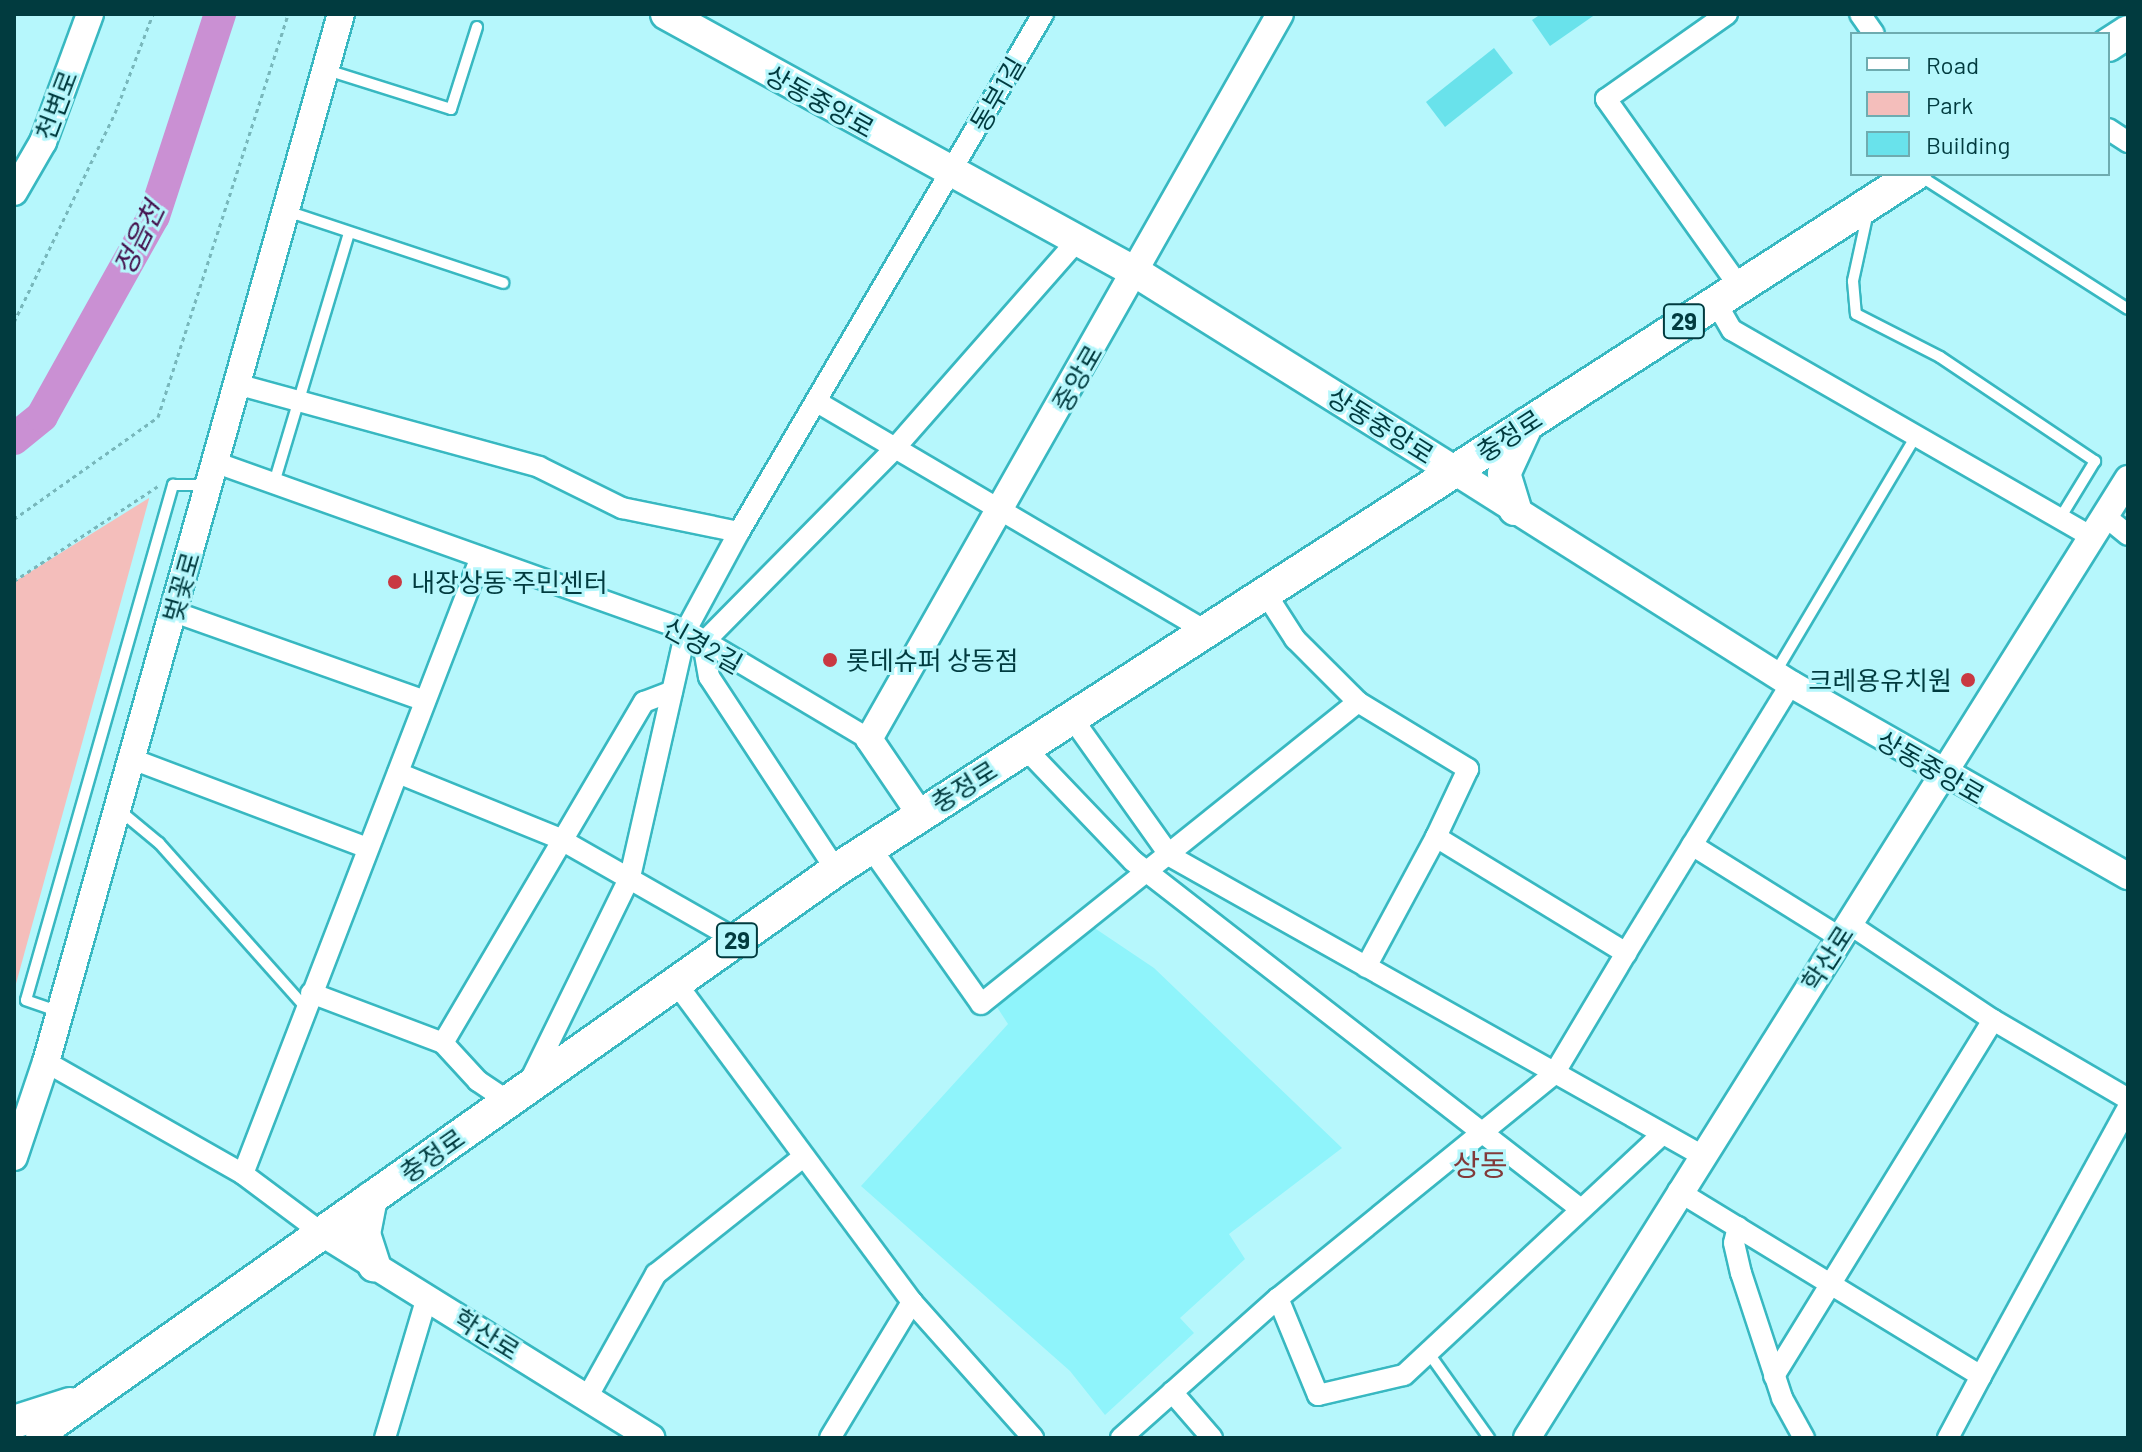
<!DOCTYPE html>
<meta charset="utf-8">
<style>
body{margin:0}
#map{position:relative;width:2142px;height:1452px;overflow:hidden;background:#b6f7fc;font-family:Barlow,"Noto Sans KR",sans-serif}
div>[style]{position:absolute}
[style*='--x']{left:calc(var(--x)*1px);top:calc(var(--y)*1px);width:calc(var(--w)*1px);rotate:calc(var(--a)*1deg)}
.built>*{inset:0;background:#8ff4fb}
.green>*{inset:0;background:#f4bebb}
.river>*{height:32px;margin:-16px;padding:0 16px;transform-origin:16px;border-radius:16px;background:#ca90d3}
.building>*{inset:0;background:#69e2eb}
.path>*{height:3px;margin-top:-1.5px;transform-origin:0;background:repeating-linear-gradient(90deg,#78b7bb 0 4px,transparent 0 8px)}
.roads{filter:drop-shadow(2px 0 #38b8c1) drop-shadow(-2px 0 #38b8c1) drop-shadow(0 2px #38b8c1) drop-shadow(0 -2px #38b8c1)}
.service>*{height:10px;margin:-5px;padding:0 5px;transform-origin:5px;border-radius:5px;background:#fff}
.minor>*{height:20px;margin:-10px;padding:0 10px;transform-origin:10px;border-radius:10px;background:#fff}
.tertiary>*{height:26px;margin:-13px;padding:0 13px;transform-origin:13px;border-radius:13px;background:#fff}
.secondary>*{height:30px;margin:-15px;padding:0 15px;transform-origin:15px;border-radius:15px;background:#fff}
.primary>*{height:32px;margin:-16px;padding:0 16px;transform-origin:16px;border-radius:16px;background:#fff}
.dots>*{width:22px;height:22px;translate:-50% -50%;box-sizing:border-box;border:4px solid #b6f7fc;border-radius:50%}
span{translate:-50% -50%;white-space:nowrap;text-align:center;line-height:1.15;-webkit-text-stroke:6px #b6f7fc;paint-order:stroke}
.shield-label span{padding:2px 6px;background:#b6f7fc;border:2px solid;border-radius:6px;-webkit-text-stroke-width:0}
.shield-label{font-size:24px;color:#013b3f;font-weight:700}
.street-label{font-size:26px;color:#013b3f}
.poi-label{font-size:26px;color:#013b3f}
.left{translate:0 -50%;text-align:left}
.right{translate:-100% -50%;text-align:right}
.water-label{font-size:28px;color:#430e4b;font-style:italic}
.quarter-label{font-size:30px;color:#823a3a}
.frame{position:absolute;inset:0;border:16px solid #013b3f;pointer-events:none}
.legend{position:absolute;left:1850px;top:32px;width:260px;height:144px;box-sizing:border-box;background:#b6f7fc;border:2px solid #6eacb0;margin:0;padding:10px 14px;list-style:none;font-size:24px;color:#013b3f}
.legend li{display:flex;align-items:center;gap:16px;height:40px}
.legend b{width:40px;border:2px solid #6eacb0}
</style>
<div id="map">
<div class="built">
<i style="clip-path:polygon(1093px 927px,1154px 968px,1342px 1148px,1229px 1234px,1245px 1259px,1180px 1318px,1194px 1333px,1105px 1415px,1070px 1371px,861px 1186px,1008px 1024px,995px 1004px)"></i>
</div>
<div class="green">
<i style="clip-path:polygon(149px 498px,149px 499px,14px 991px,14px 582px)"></i>
</div>
<div class="river">
<i style="--x:14;--y:439;--w:36;--a:-39"></i>
<i style="--x:42;--y:416;--w:229;--a:-60.8"></i>
<i style="--x:154;--y:216;--w:213;--a:-71.9"></i>
</div>
<div class="building">
<i style="clip-path:polygon(1541px 14px,1596px 14px,1550px 46px,1532px 20px)"></i>
<i style="clip-path:polygon(1494px 48px,1513px 73px,1445px 127px,1426px 102px)"></i>
</div>
<div class="path">
<i style="--x:14;--y:322;--w:232;--a:-64.2"></i>
<i style="--x:115;--y:113;--w:106;--a:-69"></i>
<i style="--x:14;--y:519;--w:176;--a:-35.3"></i>
<i style="--x:158;--y:417;--w:423;--a:-72.1"></i>
<i style="--x:14;--y:581;--w:173;--a:-33.4"></i>
</div>
<div class="roads">
<div class="service">
<i style="--x:327;--y:70;--w:130;--a:17.5"></i>
<i style="--x:451;--y:109;--w:86;--a:-72.4"></i>
<i style="--x:1917;--y:174;--w:250;--a:32.6"></i>
<i style="--x:287;--y:211;--w:228;--a:18.4"></i>
<i style="--x:1868;--y:212;--w:71;--a:102.3"></i>
<i style="--x:1853;--y:281;--w:33;--a:85"></i>
<i style="--x:1856;--y:314;--w:94;--a:27.1"></i>
<i style="--x:1940;--y:357;--w:187;--a:33.9"></i>
<i style="--x:2095;--y:461;--w:69;--a:121.4"></i>
<i style="--x:274;--y:483;--w:261;--a:-73.3"></i>
<i style="--x:1777;--y:670;--w:270;--a:-59.3"></i>
<i style="--x:118;--y:809;--w:53;--a:39.7"></i>
<i style="--x:159;--y:843;--w:221;--a:48.3"></i>
<i style="--x:60;--y:1012;--w:36;--a:-161"></i>
<i style="--x:26;--y:1000;--w:536;--a:-74.07"></i>
<i style="--x:173;--y:485;--w:35;--a:0"></i>
<i style="--x:1430;--y:1355;--w:102;--a:54.6"></i>
</div>
<div class="minor">
<i style="--x:1727;--y:14;--w:148;--a:144.9"></i>
<i style="--x:1606;--y:99;--w:228;--a:54.6"></i>
<i style="--x:1860;--y:14;--w:24;--a:55"></i>
<i style="--x:2108;--y:129;--w:24;--a:33"></i>
<i style="--x:1715;--y:301;--w:34;--a:60"></i>
<i style="--x:1732;--y:330;--w:417;--a:29.9"></i>
<i style="--x:240;--y:385;--w:310;--a:15.3"></i>
<i style="--x:539;--y:467;--w:93;--a:26.3"></i>
<i style="--x:622;--y:508;--w:119;--a:11.6"></i>
<i style="--x:739;--y:532;--w:601;--a:-59.59"></i>
<i style="--x:817;--y:402;--w:455;--a:30.5"></i>
<i style="--x:217;--y:463;--w:498;--a:19.6"></i>
<i style="--x:686;--y:630;--w:213;--a:30.8"></i>
<i style="--x:2106;--y:517;--w:28;--a:39"></i>
<i style="--x:1266;--y:594;--w:54;--a:57.2"></i>
<i style="--x:1295;--y:639;--w:89;--a:45"></i>
<i style="--x:1358;--y:702;--w:129;--a:31.3"></i>
<i style="--x:1468;--y:769;--w:75;--a:115.2"></i>
<i style="--x:1436;--y:837;--w:223;--a:31.4"></i>
<i style="--x:1626;--y:953;--w:316;--a:-58.5"></i>
<i style="--x:174;--y:612;--w:266;--a:19.5"></i>
<i style="--x:1072;--y:718;--w:169;--a:54.6"></i>
<i style="--x:1170;--y:856;--w:609;--a:29.38"></i>
<i style="--x:1025;--y:748;--w:156;--a:46.3"></i>
<i style="--x:1133;--y:861;--w:564;--a:37.87"></i>
<i style="--x:132;--y:759;--w:249;--a:20.7"></i>
<i style="--x:398;--y:773;--w:173;--a:22.1"></i>
<i style="--x:558;--y:838;--w:206;--a:29.7"></i>
<i style="--x:1692;--y:845;--w:173;--a:32"></i>
<i style="--x:870;--y:847;--w:192;--a:54.7"></i>
<i style="--x:981;--y:1004;--w:483;--a:-38.7"></i>
<i style="--x:836;--y:870;--w:231;--a:-123.3"></i>
<i style="--x:709;--y:677;--w:35;--a:-100"></i>
<i style="--x:703;--y:643;--w:274;--a:-45.4"></i>
<i style="--x:895;--y:448;--w:273;--a:-48.7"></i>
<i style="--x:1626;--y:953;--w:141;--a:120.8"></i>
<i style="--x:1554;--y:1074;--w:355;--a:140.9"></i>
<i style="--x:1278;--y:1298;--w:105;--a:67.6"></i>
<i style="--x:1318;--y:1395;--w:88;--a:-13.1"></i>
<i style="--x:1404;--y:1375;--w:350;--a:-43"></i>
<i style="--x:1366;--y:967;--w:148;--a:-61.7"></i>
<i style="--x:676;--y:983;--w:397;--a:53.5"></i>
<i style="--x:912;--y:1302;--w:182;--a:48.3"></i>
<i style="--x:311;--y:993;--w:141;--a:20.7"></i>
<i style="--x:443;--y:1043;--w:52;--a:47.4"></i>
<i style="--x:478;--y:1081;--w:36;--a:34"></i>
<i style="--x:1993;--y:1020;--w:156;--a:30.3"></i>
<i style="--x:443;--y:1043;--w:396;--a:-59.5"></i>
<i style="--x:644;--y:702;--w:30;--a:-21"></i>
<i style="--x:46;--y:1062;--w:227;--a:29.6"></i>
<i style="--x:243;--y:1174;--w:99;--a:36.8"></i>
<i style="--x:528;--y:1085;--w:232;--a:-63.9"></i>
<i style="--x:630;--y:877;--w:253;--a:-77.2"></i>
<i style="--x:686;--y:630;--w:111;--a:-61.6"></i>
<i style="--x:243;--y:1174;--w:661;--a:-68.91"></i>
<i style="--x:1678;--y:1191;--w:355;--a:31.4"></i>
<i style="--x:1981;--y:1376;--w:306;--a:-61.3"></i>
<i style="--x:1738;--y:1227;--w:16;--a:104"></i>
<i style="--x:1734;--y:1243;--w:31;--a:77"></i>
<i style="--x:1741;--y:1273;--w:132;--a:71.8"></i>
<i style="--x:1782;--y:1398;--w:46;--a:61.2"></i>
<i style="--x:1774;--y:1376;--w:418;--a:-58.4"></i>
<i style="--x:1993;--y:1020;--w:173;--a:-146.3"></i>
<i style="--x:1172;--y:1392;--w:61;--a:49"></i>
<i style="--x:588;--y:1396;--w:140;--a:-60.9"></i>
<i style="--x:656;--y:1274;--w:188;--a:-38.5"></i>
<i style="--x:385;--y:1438;--w:147;--a:-73.4"></i>
<i style="--x:830;--y:1438;--w:159;--a:-58.9"></i>
<i style="--x:1121;--y:1438;--w:210;--a:-41.7"></i>
<i style="--x:1948;--y:1438;--w:70;--a:-62"></i>
</div>
<div class="tertiary">
<i style="--x:14;--y:192;--w:58;--a:-59.9"></i>
<i style="--x:43;--y:142;--w:136;--a:-69.8"></i>
<i style="--x:1454;--y:471;--w:399;--a:32.3"></i>
<i style="--x:1791;--y:684;--w:388;--a:29.7"></i>
<i style="--x:920;--y:814;--w:91;--a:-124.2"></i>
<i style="--x:869;--y:739;--w:833;--a:-60.45"></i>
<i style="--x:14;--y:1157;--w:100;--a:-71.4"></i>
<i style="--x:46;--y:1062;--w:1089;--a:-74.28"></i>
<i style="--x:322;--y:1233;--w:388;--a:31.9"></i>
<i style="--x:1527;--y:1438;--w:1132;--a:-57.92"></i>
</div>
<div class="secondary">
<i style="--x:666;--y:14;--w:538;--a:28.81"></i>
<i style="--x:1137;--y:273;--w:374;--a:32"></i>
</div>
<div class="primary">
<i style="--x:2108;--y:45;--w:24;--a:-33"></i>
<i style="--x:1515;--y:509;--w:37;--a:-107"></i>
<i style="--x:1504;--y:474;--w:55;--a:-65.3"></i>
<i style="--x:371;--y:1198;--w:37;--a:101"></i>
<i style="--x:364;--y:1234;--w:33;--a:72"></i>
<i style="--x:14;--y:1422;--w:59;--a:-17.8"></i>
<i style="--x:42;--y:1438;--w:19;--a:-54"></i>
<i style="--x:53;--y:1423;--w:959;--a:-35.23"></i>
<i style="--x:836;--y:870;--w:1284;--a:-32.82"></i>
</div>
</div>
<div class="dots">
<i style="left:395px;top:582px;background:#c93942"></i>
<i style="left:830px;top:660px;background:#c93942"></i>
<i style="left:1968px;top:680px;background:#c93942"></i>
</div>
<div class="shield-label">
<span style="left:1684px;top:321px">29</span>
<span style="left:737px;top:940px">29</span>
</div>
<div class="street-label">
<span style="left:997px;top:94px;rotate:-60deg">동부1길</span>
<span style="left:820px;top:101px;rotate:29deg">상동중앙로</span>
<span style="left:56px;top:105px;rotate:-69deg">천변로</span>
<span style="left:1077px;top:378px;rotate:-60deg">중앙로</span>
<span style="left:1381px;top:425px;rotate:32deg">상동중앙로</span>
<span style="left:1509px;top:435px;rotate:-33deg">충정로</span>
<span style="left:181px;top:587px;rotate:-74deg">벚꽃로</span>
<span style="left:703px;top:645px;rotate:29deg">신경2길</span>
<span style="left:1931px;top:767px;rotate:30deg">상동중앙로</span>
<span style="left:964px;top:786px;rotate:-32deg">충정로</span>
<span style="left:1827px;top:958px;rotate:-57deg">학산로</span>
<span style="left:432px;top:1155px;rotate:-35deg">충정로</span>
<span style="left:487px;top:1334px;rotate:32deg">학산로</span>
</div>
<div class="poi-label">
<span class="left" style="left:411px;top:582px">내장상동 주민센터</span>
<span class="left" style="left:846px;top:660px">롯데슈퍼 상동점</span>
<span class="right" style="left:1952px;top:680px">크레용유치원</span>
</div>
<div class="water-label">
<span style="left:138px;top:238px;rotate:-64deg">정읍천</span>
</div>
<div class="quarter-label">
<span style="left:1480px;top:1164px">상동</span>
</div>
<div class="frame"></div>
<ul class="legend">
<li><b style="height:10px;background:#fff"></b>Road</li>
<li><b style="height:22px;background:#f4bebb"></b>Park</li>
<li><b style="height:22px;background:#69e2eb"></b>Building</li>
</ul>
</div>
